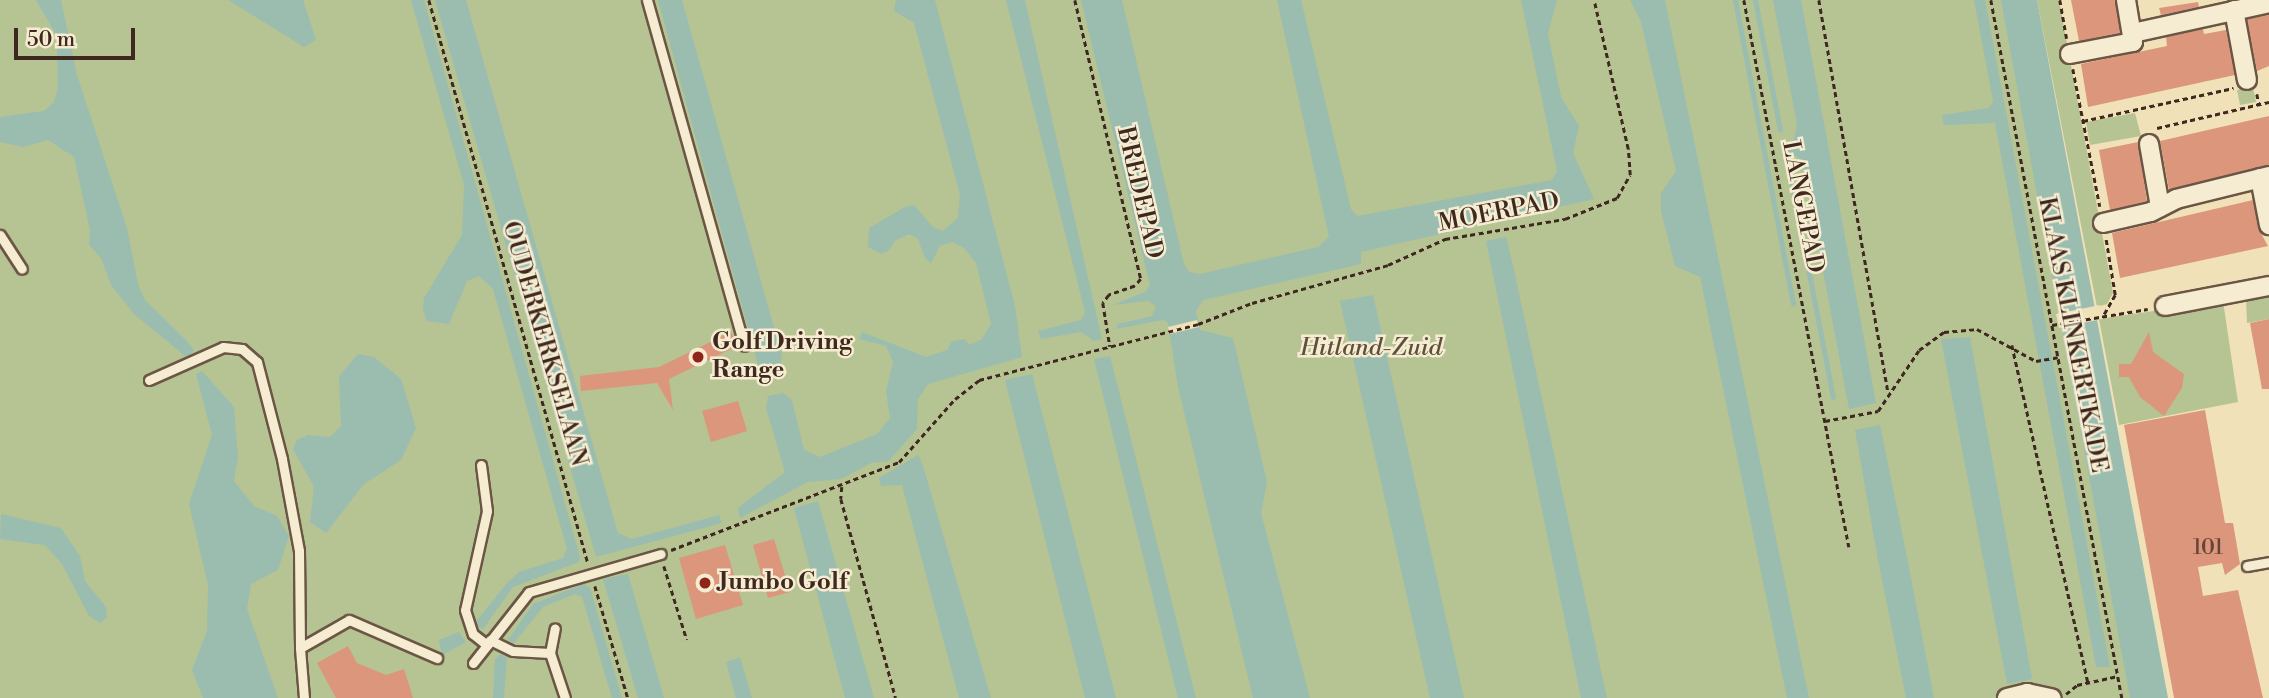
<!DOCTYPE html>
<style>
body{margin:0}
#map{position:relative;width:2269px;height:698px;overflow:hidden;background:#f0e1b8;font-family:"Libre Bodoni",serif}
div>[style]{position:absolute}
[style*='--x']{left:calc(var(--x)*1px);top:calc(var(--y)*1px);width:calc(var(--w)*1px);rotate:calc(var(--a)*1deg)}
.green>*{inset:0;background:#b6c392}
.water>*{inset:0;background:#9abdb0}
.pier>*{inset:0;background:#f0e1b8}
.stream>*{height:5px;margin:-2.5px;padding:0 2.5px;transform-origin:2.5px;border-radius:2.5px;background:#9abdb0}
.building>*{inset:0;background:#db967c}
.path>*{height:2.5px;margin-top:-1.25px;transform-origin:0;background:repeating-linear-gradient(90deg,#3f281f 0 5px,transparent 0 8.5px)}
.roads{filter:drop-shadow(2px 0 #6b5645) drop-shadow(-2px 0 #6b5645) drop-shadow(0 2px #6b5645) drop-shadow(0 -2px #6b5645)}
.service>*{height:9px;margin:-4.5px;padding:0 4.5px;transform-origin:4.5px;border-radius:4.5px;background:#f5ecd1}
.minor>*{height:18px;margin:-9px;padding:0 9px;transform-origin:9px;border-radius:9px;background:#f5ecd1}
.dots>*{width:19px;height:19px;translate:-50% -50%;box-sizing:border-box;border:4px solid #f5ecd1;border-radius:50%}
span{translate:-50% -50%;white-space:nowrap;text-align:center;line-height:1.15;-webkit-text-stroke:5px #f5ecd1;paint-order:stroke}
.number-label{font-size:21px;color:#664436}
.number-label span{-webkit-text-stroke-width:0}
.street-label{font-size:24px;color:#3f281f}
.poi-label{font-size:24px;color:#3f281f;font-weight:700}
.left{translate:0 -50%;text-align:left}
.park-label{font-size:24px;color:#5d4f3c;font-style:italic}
.scale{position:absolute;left:14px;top:28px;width:121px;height:32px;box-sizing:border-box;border:4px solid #3f281f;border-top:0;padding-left:9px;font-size:21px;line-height:24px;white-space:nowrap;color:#3f281f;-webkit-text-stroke:5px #f5ecd1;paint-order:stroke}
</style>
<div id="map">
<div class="green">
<i style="clip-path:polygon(0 0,2009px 0,2139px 698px,0 698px)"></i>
<i style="clip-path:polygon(2037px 0,2059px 0,2113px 293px,2107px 304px,2097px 307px)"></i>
<i style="clip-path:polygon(2253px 87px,2256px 102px,2240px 105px,2237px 90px)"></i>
<i style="clip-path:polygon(2135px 113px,2141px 136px,2090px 145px,2086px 122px)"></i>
<i style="clip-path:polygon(2269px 292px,2269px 319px,2247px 323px,2246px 298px)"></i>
<i style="clip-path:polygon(2223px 301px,2238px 402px,2119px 425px,2099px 319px)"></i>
</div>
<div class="water">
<i style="clip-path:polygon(36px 0,61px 0,77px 75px,127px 228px,138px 284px,145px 300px,186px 340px,194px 350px,190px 355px,185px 356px,134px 314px,111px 285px,101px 258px,89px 245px,90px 230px,74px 157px,48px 140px,23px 147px,0 142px,0 117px,44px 111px,54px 102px,58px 89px,57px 36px)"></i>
<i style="clip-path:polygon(228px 0,303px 0,316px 40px,304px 47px)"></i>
<i style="clip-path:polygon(411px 0,424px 0,580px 557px,579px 562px,513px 587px,483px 629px,474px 624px,507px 583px,519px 572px,563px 558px,567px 549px,493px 289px,479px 276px,467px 281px,449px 324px,427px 321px,423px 310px,424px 298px,462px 235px,464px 185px)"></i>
<i style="clip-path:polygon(435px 0,466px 0,618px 533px,632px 539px,719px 515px,722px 523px,596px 557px)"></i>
<i style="clip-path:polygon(658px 0,682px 0,782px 356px,780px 366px,769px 375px,763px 374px,758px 365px)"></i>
<i style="clip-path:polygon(896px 0,935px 0,1015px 306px,1022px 357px,928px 384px,918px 399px,917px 429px,889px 461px,871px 463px,841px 479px,808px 482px,740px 518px,738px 508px,785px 472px,766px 408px,768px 396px,783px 393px,792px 400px,804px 450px,820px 457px,877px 434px,890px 418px,886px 391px,893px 362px,886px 346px,859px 339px,862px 332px,926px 357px,947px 350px,952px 341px,965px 339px,969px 345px,982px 339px,991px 324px,976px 263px,964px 248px,952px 242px,940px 246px,931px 263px,925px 258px,918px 239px,909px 234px,896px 240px,888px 251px,881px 254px,868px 247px,869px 228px,905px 207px,914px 205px,933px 227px,943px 231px,958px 218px,960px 195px,914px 23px,894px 11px)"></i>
<i style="clip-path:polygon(1006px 0,1025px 0,1102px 339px,1094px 341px,1081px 332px,1041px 339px,1038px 331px,1081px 320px,1085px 312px)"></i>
<i style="clip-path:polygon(1081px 0,1122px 0,1184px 264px,1189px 272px,1200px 274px,1318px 247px,1329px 237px,1277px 0,1301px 0,1351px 209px,1357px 216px,1552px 180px,1557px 171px,1521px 0,1557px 0,1548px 34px,1561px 97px,1579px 126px,1573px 153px,1594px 199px,1361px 252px,1361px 264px,1203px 300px,1196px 311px,1200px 330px,1233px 338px,1267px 482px,1261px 513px,1310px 698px,1253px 698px,1178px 387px,1168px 323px,1163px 320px,1116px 329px,1118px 324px,1152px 316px,1156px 306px,1148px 301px,1113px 305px,1145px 292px,1150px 285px)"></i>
<i style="clip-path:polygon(1630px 0,1665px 0,1809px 698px,1787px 698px,1700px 277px,1675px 266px,1661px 211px,1661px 193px,1676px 171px,1641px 22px)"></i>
<i style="clip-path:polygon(1773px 0,1801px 0,1876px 403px,1849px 409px,1802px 160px,1783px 148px,1794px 139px,1797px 124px)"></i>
<i style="clip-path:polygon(1974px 0,1985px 0,2110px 667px,2096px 667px,1995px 123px,1944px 125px,1942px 115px,1989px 108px,1993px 101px)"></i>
<i style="clip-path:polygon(2001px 0,2037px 0,2168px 698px,2130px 698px)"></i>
<i style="clip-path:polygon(1506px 237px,1512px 261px,1607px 698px,1581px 698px,1486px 241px)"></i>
<i style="clip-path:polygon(1373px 295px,1464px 698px,1430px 698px,1340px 301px)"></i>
<i style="clip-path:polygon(1970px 337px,2032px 679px,2007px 684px,1941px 339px)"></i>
<i style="clip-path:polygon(358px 354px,374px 357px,401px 379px,416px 428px,401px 460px,364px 484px,326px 533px,310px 522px,314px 487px,293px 449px,297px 440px,308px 435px,330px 437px,341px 426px,339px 376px)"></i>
<i style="clip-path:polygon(1110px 356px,1196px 698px,1178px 698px,1094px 359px)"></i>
<i style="clip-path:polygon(202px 371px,234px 407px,238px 457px,234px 481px,254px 506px,277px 516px,289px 536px,278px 570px,251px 584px,247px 609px,278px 698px,203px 698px,192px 670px,207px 631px,208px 585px,189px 504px,212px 435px,196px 374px)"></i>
<i style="clip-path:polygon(1032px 374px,1116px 698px,1085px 698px,1005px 380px)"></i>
<i style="clip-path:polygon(1880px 425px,1906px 552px,1934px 698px,1906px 698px,1878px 560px,1855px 430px)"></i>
<i style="clip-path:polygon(918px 455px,923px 466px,991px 698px,959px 698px,902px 485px,881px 486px,879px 478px)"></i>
<i style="clip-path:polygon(818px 501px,874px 698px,845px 698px,794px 508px)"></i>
<i style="clip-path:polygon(1px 514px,61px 528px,80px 556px,85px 581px,106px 607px,107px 617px,100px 623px,89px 616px,62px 564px,45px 545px,0 539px)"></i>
<i style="clip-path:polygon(628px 574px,664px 698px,638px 698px,603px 579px)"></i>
<i style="clip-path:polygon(584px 584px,590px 588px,622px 698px,612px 698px,582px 597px,575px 594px,543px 607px,514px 643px,508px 640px,533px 604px)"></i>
<i style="clip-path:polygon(459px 632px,466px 642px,442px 655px,439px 640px)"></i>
<i style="clip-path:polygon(501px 654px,507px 658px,504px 698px,493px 698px,495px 659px)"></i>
<i style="clip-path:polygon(740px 657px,752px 698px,736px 698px,726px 662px)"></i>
</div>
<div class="pier">
<i style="clip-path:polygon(2100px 305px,2102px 319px,2059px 328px,2056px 314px)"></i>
<i style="clip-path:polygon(1197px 320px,1199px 327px,1170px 334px,1168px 327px)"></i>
</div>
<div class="stream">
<i style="--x:1735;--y:0;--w:309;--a:79.2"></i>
<i style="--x:1755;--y:0;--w:132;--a:79.1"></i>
<i style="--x:1788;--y:164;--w:237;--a:79.1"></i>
</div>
<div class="building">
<i style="clip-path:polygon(2071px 0,2115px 0,2120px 33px,2079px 41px)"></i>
<i style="clip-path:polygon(2198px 2px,2199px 7px,2161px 15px,2159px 8px)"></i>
<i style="clip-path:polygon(2269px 15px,2269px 66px,2257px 71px,2247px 19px)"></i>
<i style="clip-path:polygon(2203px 29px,2204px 34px,2226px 30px,2235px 75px,2088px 107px,2081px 64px,2167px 46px,2166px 37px)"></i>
<i style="clip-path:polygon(2269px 116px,2269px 165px,2169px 190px,2160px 141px)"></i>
<i style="clip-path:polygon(2138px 142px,2147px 201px,2110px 210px,2099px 150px)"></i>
<i style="clip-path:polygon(2253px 200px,2258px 228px,2268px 246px,2120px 278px,2112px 233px)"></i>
<i style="clip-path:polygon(2269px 319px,2269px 389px,2262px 389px,2250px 323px)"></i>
<i style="clip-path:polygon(731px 332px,737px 346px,669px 379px,673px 410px,657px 383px,581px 391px,580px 376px,659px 367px)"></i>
<i style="clip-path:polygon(2149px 332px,2153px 352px,2184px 374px,2182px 388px,2164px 416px,2140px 397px,2129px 377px,2119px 377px,2119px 364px,2131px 364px)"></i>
<i style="clip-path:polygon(738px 401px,747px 431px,711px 442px,702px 411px)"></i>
<i style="clip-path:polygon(2205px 410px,2225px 523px,2233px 523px,2240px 564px,2225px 575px,2222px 563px,2198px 567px,2203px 596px,2238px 590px,2263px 698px,2174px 698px,2124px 425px)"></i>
<i style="clip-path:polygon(774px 539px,790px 592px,768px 598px,753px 545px)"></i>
<i style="clip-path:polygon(725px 545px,743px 605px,696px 619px,679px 558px)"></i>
<i style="clip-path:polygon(348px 646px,357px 663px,386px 675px,404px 669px,413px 698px,336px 698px,317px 663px)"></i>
</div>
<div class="path">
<i style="--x:429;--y:0;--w:585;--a:74.23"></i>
<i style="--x:1075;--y:0;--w:287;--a:76.7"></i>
<i style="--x:1141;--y:279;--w:9;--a:131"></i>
<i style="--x:1135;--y:286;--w:28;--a:161"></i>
<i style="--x:1109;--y:295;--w:10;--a:127"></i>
<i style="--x:1103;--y:303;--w:44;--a:80.8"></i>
<i style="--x:1744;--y:0;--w:557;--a:79.13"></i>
<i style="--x:1819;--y:0;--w:398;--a:80"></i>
<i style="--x:1991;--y:0;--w:710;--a:79.37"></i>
<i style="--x:2060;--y:0;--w:39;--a:80"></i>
<i style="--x:2073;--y:69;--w:140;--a:78.9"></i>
<i style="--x:2257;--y:94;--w:10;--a:79"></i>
<i style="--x:2083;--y:121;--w:154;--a:-12.4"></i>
<i style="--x:2157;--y:128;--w:115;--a:-13.1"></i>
<i style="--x:2104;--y:314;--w:22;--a:-60"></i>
<i style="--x:2115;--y:295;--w:56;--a:-99.3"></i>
<i style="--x:2052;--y:325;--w:97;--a:-9.5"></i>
<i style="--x:2012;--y:345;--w:346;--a:77.3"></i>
<i style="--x:1825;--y:421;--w:54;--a:-10.7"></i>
<i style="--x:1878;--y:411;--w:73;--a:-56.1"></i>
<i style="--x:1919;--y:350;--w:31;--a:-36"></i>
<i style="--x:1944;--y:332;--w:33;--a:-5"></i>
<i style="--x:1977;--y:329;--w:67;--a:28.5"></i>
<i style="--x:2036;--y:361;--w:22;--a:-10"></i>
<i style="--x:842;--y:487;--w:12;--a:95"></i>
<i style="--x:841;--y:499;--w:206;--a:74.6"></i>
<i style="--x:671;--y:550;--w:244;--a:-21.1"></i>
<i style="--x:899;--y:462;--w:84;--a:-48.4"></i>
<i style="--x:955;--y:399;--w:31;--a:-38"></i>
<i style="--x:979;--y:380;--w:226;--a:-14.3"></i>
<i style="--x:1198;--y:324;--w:58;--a:-21.3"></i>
<i style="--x:1252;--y:303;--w:141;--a:-15.6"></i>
<i style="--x:1388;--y:265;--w:63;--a:-24.5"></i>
<i style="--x:1445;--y:239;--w:122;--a:-9.5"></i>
<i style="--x:1565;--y:219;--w:56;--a:-22"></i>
<i style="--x:1617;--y:198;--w:26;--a:-61"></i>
<i style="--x:1630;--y:175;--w:26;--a:-94"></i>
<i style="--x:1628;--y:149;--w:153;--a:-102.9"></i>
<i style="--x:664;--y:566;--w:77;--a:72.7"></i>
<i style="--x:595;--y:586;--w:117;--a:73.6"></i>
<i style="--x:2066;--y:694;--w:14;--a:-39"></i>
<i style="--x:2077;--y:685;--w:42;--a:-12.4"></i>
</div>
<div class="roads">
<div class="service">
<i style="--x:647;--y:0;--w:359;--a:74.3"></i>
<i style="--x:0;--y:235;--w:40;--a:57.1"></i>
<i style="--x:149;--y:380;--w:81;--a:-24"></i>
<i style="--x:223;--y:347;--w:19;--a:6"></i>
<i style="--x:242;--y:349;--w:20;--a:41"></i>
<i style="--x:257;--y:362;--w:100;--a:75.5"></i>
<i style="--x:282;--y:459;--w:94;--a:79.5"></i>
<i style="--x:299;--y:551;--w:97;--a:89.4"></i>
<i style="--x:481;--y:465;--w:46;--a:82.6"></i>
<i style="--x:487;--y:511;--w:101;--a:102.5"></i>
<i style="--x:465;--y:610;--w:25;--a:72"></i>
<i style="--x:473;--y:634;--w:18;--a:38"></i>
<i style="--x:2247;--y:566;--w:22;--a:-10"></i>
<i style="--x:490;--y:640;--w:25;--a:26"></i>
<i style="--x:513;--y:651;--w:37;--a:3"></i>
<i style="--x:550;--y:653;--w:25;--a:-79"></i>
<i style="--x:550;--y:653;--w:47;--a:71.6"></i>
<i style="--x:473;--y:663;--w:90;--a:-51.7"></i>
<i style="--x:529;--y:592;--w:137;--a:-16.1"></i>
<i style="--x:304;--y:698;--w:50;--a:-94.6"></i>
<i style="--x:300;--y:648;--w:56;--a:-29.7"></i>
<i style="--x:349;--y:620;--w:96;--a:23.4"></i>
</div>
<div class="minor">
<i style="--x:2234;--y:10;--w:71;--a:79.5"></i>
<i style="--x:2133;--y:33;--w:139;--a:-12.4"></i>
<i style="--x:2070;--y:54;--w:64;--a:-10.8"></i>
<i style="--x:2133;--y:42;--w:43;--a:-99.5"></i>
<i style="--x:2149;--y:144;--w:64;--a:80.1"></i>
<i style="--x:2260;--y:178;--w:48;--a:79.2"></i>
<i style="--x:2103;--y:223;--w:49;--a:-12.9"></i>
<i style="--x:2151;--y:212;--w:28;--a:-27"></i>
<i style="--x:2176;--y:199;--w:96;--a:-13.9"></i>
<i style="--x:2165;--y:306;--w:106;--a:-10.9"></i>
<i style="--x:2007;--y:698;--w:21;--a:-14"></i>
<i style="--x:2027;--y:693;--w:25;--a:12"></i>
</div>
</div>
<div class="dots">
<i style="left:698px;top:357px;background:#8f2418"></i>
<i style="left:705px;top:583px;background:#8f2418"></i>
</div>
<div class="number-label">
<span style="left:2208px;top:548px">101</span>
</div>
<div class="street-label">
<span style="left:1139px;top:193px;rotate:77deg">BREDEPAD</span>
<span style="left:1802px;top:207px;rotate:79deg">LANGEPAD</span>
<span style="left:1499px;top:213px;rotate:-11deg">MOERPAD</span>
<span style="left:2072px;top:335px;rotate:79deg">KLAAS KLINKERTKADE</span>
<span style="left:544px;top:344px;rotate:74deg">OUDERKERKSELAAN</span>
</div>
<div class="poi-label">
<span class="left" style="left:712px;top:357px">Golf Driving<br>Range</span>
<span class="left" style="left:719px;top:583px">Jumbo Golf</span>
</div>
<div class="park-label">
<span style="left:1371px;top:349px">Hitland-Zuid</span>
</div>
<div class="scale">50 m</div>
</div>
